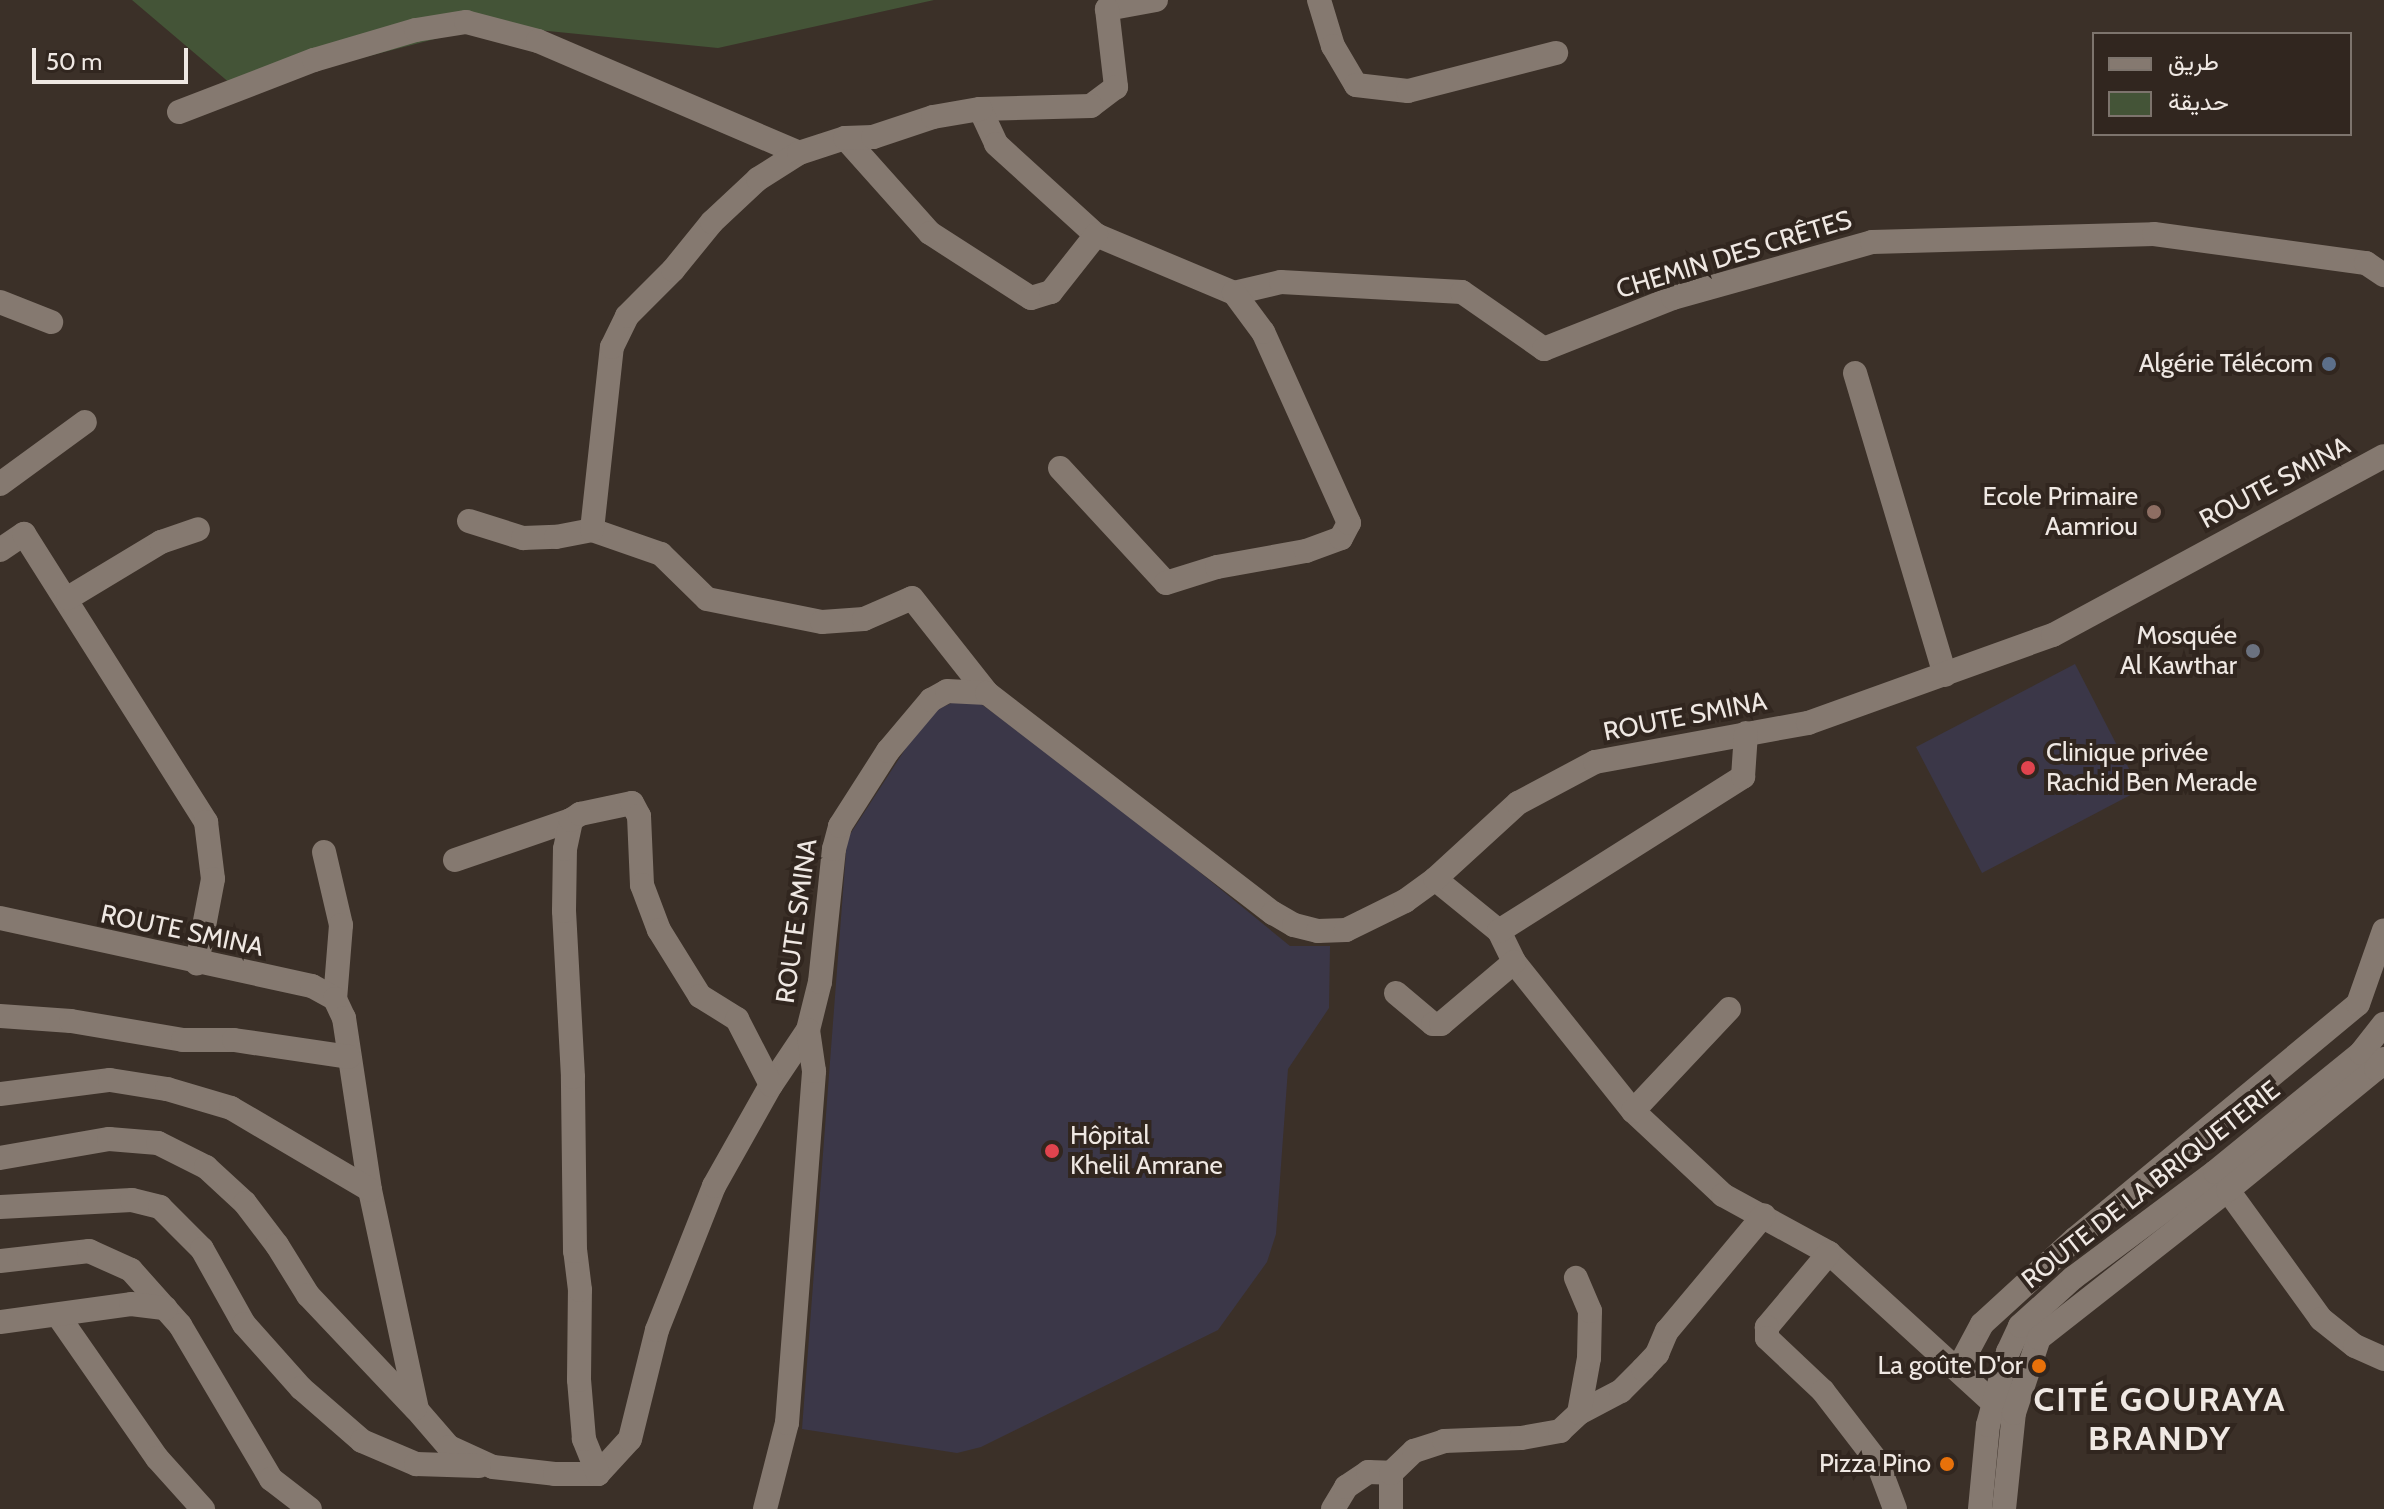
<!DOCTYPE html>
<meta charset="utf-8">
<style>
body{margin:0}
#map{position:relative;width:2384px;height:1509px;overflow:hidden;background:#3b3028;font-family:Cabin,Vazirmatn,sans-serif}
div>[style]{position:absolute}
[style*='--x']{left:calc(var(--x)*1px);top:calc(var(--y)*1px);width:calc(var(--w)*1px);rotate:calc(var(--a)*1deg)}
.medical>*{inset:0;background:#3b3748}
.green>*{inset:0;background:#445437}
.minor>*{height:24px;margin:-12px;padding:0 12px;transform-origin:12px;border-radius:12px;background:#857970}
.dots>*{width:22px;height:22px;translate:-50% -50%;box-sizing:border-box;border:4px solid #31261f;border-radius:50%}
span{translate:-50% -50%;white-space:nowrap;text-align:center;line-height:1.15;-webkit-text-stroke:8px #31261f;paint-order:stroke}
.street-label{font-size:26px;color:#efe8e3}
.poi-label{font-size:26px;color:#efe8e3}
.right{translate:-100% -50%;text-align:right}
.left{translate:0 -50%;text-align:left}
.district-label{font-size:34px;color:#efe8e3;font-weight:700;letter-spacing:2px}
.legend{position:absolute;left:2092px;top:32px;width:260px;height:104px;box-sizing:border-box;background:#31261f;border:2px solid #7d746d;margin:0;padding:10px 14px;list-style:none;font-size:24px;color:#efe8e3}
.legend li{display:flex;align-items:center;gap:16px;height:40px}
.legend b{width:40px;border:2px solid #7d746d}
.scale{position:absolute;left:32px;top:48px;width:156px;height:36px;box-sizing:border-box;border:4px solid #efe8e3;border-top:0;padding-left:10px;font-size:24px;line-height:28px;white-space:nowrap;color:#efe8e3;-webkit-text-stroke:6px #31261f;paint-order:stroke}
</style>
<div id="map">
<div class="medical">
<i style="clip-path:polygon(2075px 664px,2140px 790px,1982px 873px,1916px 747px)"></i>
<i style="clip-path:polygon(964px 697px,974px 699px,1087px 780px,1290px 946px,1330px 946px,1329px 1008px,1288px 1069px,1276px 1234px,1267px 1262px,1218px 1330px,981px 1447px,957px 1453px,802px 1429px,847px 839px,928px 714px)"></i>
</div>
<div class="green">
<i style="clip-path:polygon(132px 0,934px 0,718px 48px,489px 25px,238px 90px)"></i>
</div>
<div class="minor">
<i style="--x:1156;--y:0;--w:50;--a:169.6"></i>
<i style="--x:1107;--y:9;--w:79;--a:83.4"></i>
<i style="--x:1116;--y:87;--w:31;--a:143"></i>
<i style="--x:1091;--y:106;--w:111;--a:178.5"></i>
<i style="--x:980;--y:109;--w:38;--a:65"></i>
<i style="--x:996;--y:144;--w:135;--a:42.3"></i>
<i style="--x:1096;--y:235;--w:150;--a:22.8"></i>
<i style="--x:1234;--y:293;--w:48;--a:-13.2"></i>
<i style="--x:1281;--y:282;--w:181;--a:3.2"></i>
<i style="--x:1462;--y:292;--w:100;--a:34.8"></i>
<i style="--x:1544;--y:349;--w:139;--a:-21.6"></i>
<i style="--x:1673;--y:298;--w:207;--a:-15.7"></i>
<i style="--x:1872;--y:242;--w:282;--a:-1.6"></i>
<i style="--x:2154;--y:234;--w:214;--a:7.8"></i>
<i style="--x:2366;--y:263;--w:22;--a:34"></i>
<i style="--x:1319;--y:0;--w:48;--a:73.1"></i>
<i style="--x:1333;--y:46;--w:45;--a:59.5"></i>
<i style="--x:1356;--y:85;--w:52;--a:6.6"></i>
<i style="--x:1408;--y:91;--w:153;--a:-14.4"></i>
<i style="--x:179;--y:112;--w:145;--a:-21.1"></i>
<i style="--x:314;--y:60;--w:106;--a:-16.4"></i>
<i style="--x:416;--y:30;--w:51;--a:-9.1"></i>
<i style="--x:466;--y:22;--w:74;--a:14.8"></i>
<i style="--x:538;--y:41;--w:284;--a:23.2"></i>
<i style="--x:845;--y:138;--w:127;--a:48.2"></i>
<i style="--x:930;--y:233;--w:120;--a:32.8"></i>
<i style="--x:1031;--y:298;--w:21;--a:-17"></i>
<i style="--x:1051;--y:292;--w:73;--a:-51.7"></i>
<i style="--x:0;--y:302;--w:55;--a:21.4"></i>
<i style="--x:1855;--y:373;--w:315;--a:73.4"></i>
<i style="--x:1060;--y:468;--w:156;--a:47.3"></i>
<i style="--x:1166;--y:583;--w:53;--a:-17.4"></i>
<i style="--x:1217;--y:567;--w:90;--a:-10.2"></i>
<i style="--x:1306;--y:551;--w:37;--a:-20"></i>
<i style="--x:1341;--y:538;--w:17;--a:-62"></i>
<i style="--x:1349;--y:523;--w:209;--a:-114.2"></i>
<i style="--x:1263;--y:332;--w:49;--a:-126.6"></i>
<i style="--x:0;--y:484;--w:105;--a:-36.1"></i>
<i style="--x:469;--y:521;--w:57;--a:17.5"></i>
<i style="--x:523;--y:538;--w:33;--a:-2"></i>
<i style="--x:556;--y:537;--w:37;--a:-11"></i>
<i style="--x:592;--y:530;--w:73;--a:19.2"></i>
<i style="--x:661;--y:554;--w:64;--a:44.4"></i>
<i style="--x:707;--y:599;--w:117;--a:11.3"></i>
<i style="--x:822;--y:622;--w:42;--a:-4.1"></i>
<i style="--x:864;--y:619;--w:52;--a:-23.6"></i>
<i style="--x:912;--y:598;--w:121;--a:51.7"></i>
<i style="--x:592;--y:530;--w:184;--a:-83.8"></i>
<i style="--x:612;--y:347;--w:34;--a:-64"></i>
<i style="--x:627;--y:316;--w:65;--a:-45"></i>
<i style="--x:673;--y:270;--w:62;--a:-50.9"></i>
<i style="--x:712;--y:222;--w:63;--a:-43.1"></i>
<i style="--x:758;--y:179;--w:49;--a:-32.4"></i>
<i style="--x:799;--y:153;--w:48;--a:-18.1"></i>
<i style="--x:845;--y:138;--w:28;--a:-2"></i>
<i style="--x:873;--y:137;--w:63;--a:-18.4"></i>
<i style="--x:933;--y:117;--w:48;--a:-9.7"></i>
<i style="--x:0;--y:550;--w:29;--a:-34"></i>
<i style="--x:24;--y:534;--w:341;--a:57.7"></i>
<i style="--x:206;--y:822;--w:57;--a:83"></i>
<i style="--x:213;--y:879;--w:86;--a:100.8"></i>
<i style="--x:68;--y:598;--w:109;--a:-31.1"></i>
<i style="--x:161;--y:542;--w:39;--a:-19"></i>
<i style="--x:324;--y:852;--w:75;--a:76.9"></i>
<i style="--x:341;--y:925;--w:74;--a:94.6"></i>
<i style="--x:455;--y:860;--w:123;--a:-19"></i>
<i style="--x:1435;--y:879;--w:82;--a:39.1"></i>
<i style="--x:1499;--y:931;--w:34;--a:64"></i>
<i style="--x:1514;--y:962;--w:191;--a:51.4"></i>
<i style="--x:1633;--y:1111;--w:123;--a:43"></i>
<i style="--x:1723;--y:1195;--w:121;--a:28.7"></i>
<i style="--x:1829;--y:1253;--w:222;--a:42.4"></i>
<i style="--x:0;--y:918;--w:319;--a:12.3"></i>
<i style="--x:312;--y:986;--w:26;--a:29"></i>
<i style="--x:335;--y:999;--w:21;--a:65"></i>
<i style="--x:344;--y:1018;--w:174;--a:81.4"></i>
<i style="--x:370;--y:1190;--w:225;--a:77.9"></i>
<i style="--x:417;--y:1410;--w:49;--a:49.1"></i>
<i style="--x:449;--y:1447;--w:48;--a:24.4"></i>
<i style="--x:493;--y:1467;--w:62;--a:6.4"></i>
<i style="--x:555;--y:1474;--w:43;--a:0"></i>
<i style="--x:598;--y:1474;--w:47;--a:-47.6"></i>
<i style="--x:630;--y:1439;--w:112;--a:-76.1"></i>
<i style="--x:657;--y:1330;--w:155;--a:-68.4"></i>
<i style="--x:714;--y:1186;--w:116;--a:-60.6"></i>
<i style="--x:771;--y:1085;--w:66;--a:-56.1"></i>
<i style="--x:808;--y:1030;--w:49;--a:-76"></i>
<i style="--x:820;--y:982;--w:134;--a:-84"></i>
<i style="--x:834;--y:849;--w:24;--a:-75"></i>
<i style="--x:840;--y:826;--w:89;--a:-57.4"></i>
<i style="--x:888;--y:751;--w:67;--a:-49.9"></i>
<i style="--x:931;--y:700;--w:18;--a:-29"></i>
<i style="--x:947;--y:691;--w:40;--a:2.9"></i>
<i style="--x:987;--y:693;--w:361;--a:37.6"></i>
<i style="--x:1273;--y:913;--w:24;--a:30"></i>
<i style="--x:1294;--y:925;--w:25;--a:14"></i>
<i style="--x:1318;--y:931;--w:28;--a:-2"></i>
<i style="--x:1346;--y:930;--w:66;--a:-26.2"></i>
<i style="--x:1405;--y:901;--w:37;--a:-36"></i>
<i style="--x:1435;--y:879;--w:113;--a:-42.5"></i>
<i style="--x:1518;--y:803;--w:87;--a:-28"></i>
<i style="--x:1595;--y:762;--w:217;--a:-10.4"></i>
<i style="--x:1808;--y:723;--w:260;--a:-19.8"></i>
<i style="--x:2053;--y:635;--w:376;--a:-28.4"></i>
<i style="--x:1499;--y:931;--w:289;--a:-32.3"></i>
<i style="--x:1743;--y:777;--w:44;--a:-86.1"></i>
<i style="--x:1396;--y:993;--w:48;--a:40"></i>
<i style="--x:1433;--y:1024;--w:8;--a:0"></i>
<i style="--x:1441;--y:1024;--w:96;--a:-40.3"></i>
<i style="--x:0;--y:1016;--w:71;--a:4"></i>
<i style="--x:71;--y:1021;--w:114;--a:9.6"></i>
<i style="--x:183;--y:1040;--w:51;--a:0"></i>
<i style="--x:234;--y:1040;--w:116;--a:8.4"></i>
<i style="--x:0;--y:1094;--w:111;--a:-7.3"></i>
<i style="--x:110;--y:1080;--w:58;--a:9"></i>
<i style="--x:167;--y:1089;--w:67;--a:16.5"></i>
<i style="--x:231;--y:1108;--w:161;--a:30.5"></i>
<i style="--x:1633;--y:1111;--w:140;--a:-46.7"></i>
<i style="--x:0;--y:1158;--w:111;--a:-9.9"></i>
<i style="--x:109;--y:1139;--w:49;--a:4.7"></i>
<i style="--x:158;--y:1143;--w:54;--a:26.6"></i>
<i style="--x:206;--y:1167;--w:53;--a:42.7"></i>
<i style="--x:245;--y:1203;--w:53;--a:52.7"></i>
<i style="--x:277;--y:1245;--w:59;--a:58.2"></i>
<i style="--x:308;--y:1295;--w:156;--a:46.6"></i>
<i style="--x:2219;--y:1178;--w:174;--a:54.1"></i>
<i style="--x:2321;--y:1319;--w:43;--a:38.5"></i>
<i style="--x:2355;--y:1346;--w:32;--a:24"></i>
<i style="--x:0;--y:1207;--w:132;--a:-3"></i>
<i style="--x:132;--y:1200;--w:29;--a:14"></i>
<i style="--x:160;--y:1207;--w:59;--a:45"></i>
<i style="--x:202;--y:1249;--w:86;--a:60.8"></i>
<i style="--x:244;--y:1324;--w:86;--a:48.3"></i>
<i style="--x:301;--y:1388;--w:81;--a:41"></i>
<i style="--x:362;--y:1441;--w:59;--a:23.1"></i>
<i style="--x:416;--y:1464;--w:63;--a:1.8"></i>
<i style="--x:1829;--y:1253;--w:97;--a:130"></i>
<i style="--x:1767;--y:1327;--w:11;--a:90"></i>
<i style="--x:1767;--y:1338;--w:77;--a:43.4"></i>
<i style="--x:1823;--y:1391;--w:88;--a:52.4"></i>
<i style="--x:1877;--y:1461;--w:51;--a:69.4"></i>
<i style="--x:0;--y:1261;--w:90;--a:-6.4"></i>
<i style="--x:89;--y:1251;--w:46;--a:24.3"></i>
<i style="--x:131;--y:1270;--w:74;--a:48.3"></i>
<i style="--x:180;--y:1325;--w:179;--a:59.4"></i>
<i style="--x:271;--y:1479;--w:49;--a:37.6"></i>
<i style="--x:59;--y:1317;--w:172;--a:55.2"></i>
<i style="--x:157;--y:1458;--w:69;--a:48"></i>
<i style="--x:0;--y:1322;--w:132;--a:-7.8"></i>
<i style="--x:131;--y:1304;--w:35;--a:7"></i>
<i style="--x:1958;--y:1369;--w:51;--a:-61.9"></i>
<i style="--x:1982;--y:1324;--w:127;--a:-42.5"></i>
<i style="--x:2076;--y:1238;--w:366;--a:-39.7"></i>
<i style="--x:2358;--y:1004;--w:78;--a:-70.6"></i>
<i style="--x:1579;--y:1413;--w:47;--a:-27.6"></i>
<i style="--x:1621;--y:1391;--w:31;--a:-45"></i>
<i style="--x:1643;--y:1369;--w:21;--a:-47"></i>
<i style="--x:1657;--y:1354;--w:25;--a:-67"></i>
<i style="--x:1667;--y:1331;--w:151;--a:-50.1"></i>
<i style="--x:598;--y:1474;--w:38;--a:-112"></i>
<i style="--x:584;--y:1439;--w:59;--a:-94.8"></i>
<i style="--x:579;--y:1380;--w:90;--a:-89.4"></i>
<i style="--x:580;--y:1290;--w:39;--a:-97"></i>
<i style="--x:575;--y:1251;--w:174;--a:-90.7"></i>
<i style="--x:573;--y:1077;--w:166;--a:-93.1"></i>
<i style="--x:564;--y:911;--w:62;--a:-89.1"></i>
<i style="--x:565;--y:849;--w:30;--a:-78"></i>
<i style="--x:571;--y:820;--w:11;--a:-34"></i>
<i style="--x:580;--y:814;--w:53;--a:-11.9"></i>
<i style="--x:632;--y:803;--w:15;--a:62"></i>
<i style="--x:639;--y:816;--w:69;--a:87.5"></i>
<i style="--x:642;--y:885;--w:48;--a:69.3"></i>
<i style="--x:659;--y:930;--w:78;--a:58.2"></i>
<i style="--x:700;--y:996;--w:44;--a:31.9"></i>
<i style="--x:737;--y:1019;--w:74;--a:62.7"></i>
<i style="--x:765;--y:1509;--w:89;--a:-75.7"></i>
<i style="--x:787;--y:1423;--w:353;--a:-85.6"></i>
<i style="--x:814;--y:1071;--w:41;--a:-98.3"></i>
<i style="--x:1333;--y:1509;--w:26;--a:-59"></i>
<i style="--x:1346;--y:1487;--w:27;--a:-34"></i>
<i style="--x:1368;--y:1472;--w:23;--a:2"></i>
<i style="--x:1391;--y:1509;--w:36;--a:-90"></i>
<i style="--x:1391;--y:1473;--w:32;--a:-44"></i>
<i style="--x:1414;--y:1451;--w:32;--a:-18"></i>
<i style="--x:1444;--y:1441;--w:77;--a:-2.2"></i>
<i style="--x:1521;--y:1438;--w:40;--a:-10"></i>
<i style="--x:1560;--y:1431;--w:26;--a:-43"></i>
<i style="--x:1579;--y:1413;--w:56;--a:-79.7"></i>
<i style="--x:1589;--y:1358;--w:47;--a:-88.8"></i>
<i style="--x:1590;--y:1311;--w:36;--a:-113"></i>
<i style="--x:1980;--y:1509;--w:84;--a:-84.6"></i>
<i style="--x:1988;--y:1425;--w:76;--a:-74.7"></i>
<i style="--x:2008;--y:1352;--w:29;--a:-65"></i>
<i style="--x:2020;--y:1326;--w:72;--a:-42.2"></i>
<i style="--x:2073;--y:1278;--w:177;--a:-36.7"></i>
<i style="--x:2215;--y:1172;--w:188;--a:-39.2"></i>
<i style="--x:2361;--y:1053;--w:37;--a:-52"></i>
<i style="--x:2004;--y:1509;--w:97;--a:-84.1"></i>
<i style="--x:2014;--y:1413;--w:79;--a:-71.6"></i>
<i style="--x:2039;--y:1338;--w:240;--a:-38.1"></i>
<i style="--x:2228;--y:1190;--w:191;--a:-39.3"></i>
<i style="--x:2376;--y:1069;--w:13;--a:-51"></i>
</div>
<div class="dots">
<i style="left:2329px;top:364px;background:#5c6f8a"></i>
<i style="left:2154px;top:512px;background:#8d6e63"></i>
<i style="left:2253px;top:651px;background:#6b7280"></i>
<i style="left:2028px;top:768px;background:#e0444e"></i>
<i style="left:1052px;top:1151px;background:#e0444e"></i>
<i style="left:2039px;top:1366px;background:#e8710a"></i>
<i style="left:1947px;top:1464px;background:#e8710a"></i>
</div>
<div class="street-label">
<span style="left:1734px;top:255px;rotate:-17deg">CHEMIN DES CRÊTES</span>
<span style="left:2275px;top:483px;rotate:-28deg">ROUTE SMINA</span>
<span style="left:1685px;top:717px;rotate:-11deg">ROUTE SMINA</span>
<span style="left:797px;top:921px;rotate:-82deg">ROUTE SMINA</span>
<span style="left:182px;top:931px;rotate:12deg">ROUTE SMINA</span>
<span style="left:2151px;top:1185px;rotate:-38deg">ROUTE DE LA BRIQUETERIE</span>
</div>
<div class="poi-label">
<span class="right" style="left:2313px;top:364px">Algérie Télécom</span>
<span class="right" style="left:2138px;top:512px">Ecole Primaire<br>Aamriou</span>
<span class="right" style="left:2237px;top:651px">Mosquée<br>Al Kawthar</span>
<span class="left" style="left:2046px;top:768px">Clinique privée<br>Rachid Ben Merade</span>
<span class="left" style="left:1070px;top:1151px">Hôpital<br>Khelil Amrane</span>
<span class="right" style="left:2023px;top:1366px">La goûte D'or</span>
<span class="right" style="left:1931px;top:1464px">Pizza Pino</span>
</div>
<div class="district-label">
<span style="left:2160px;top:1419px">CITÉ GOURAYA<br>BRANDY</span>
</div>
<ul class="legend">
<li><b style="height:10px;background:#857970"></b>طريق</li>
<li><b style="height:22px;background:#445437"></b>حديقة</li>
</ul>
<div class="scale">50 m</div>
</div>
